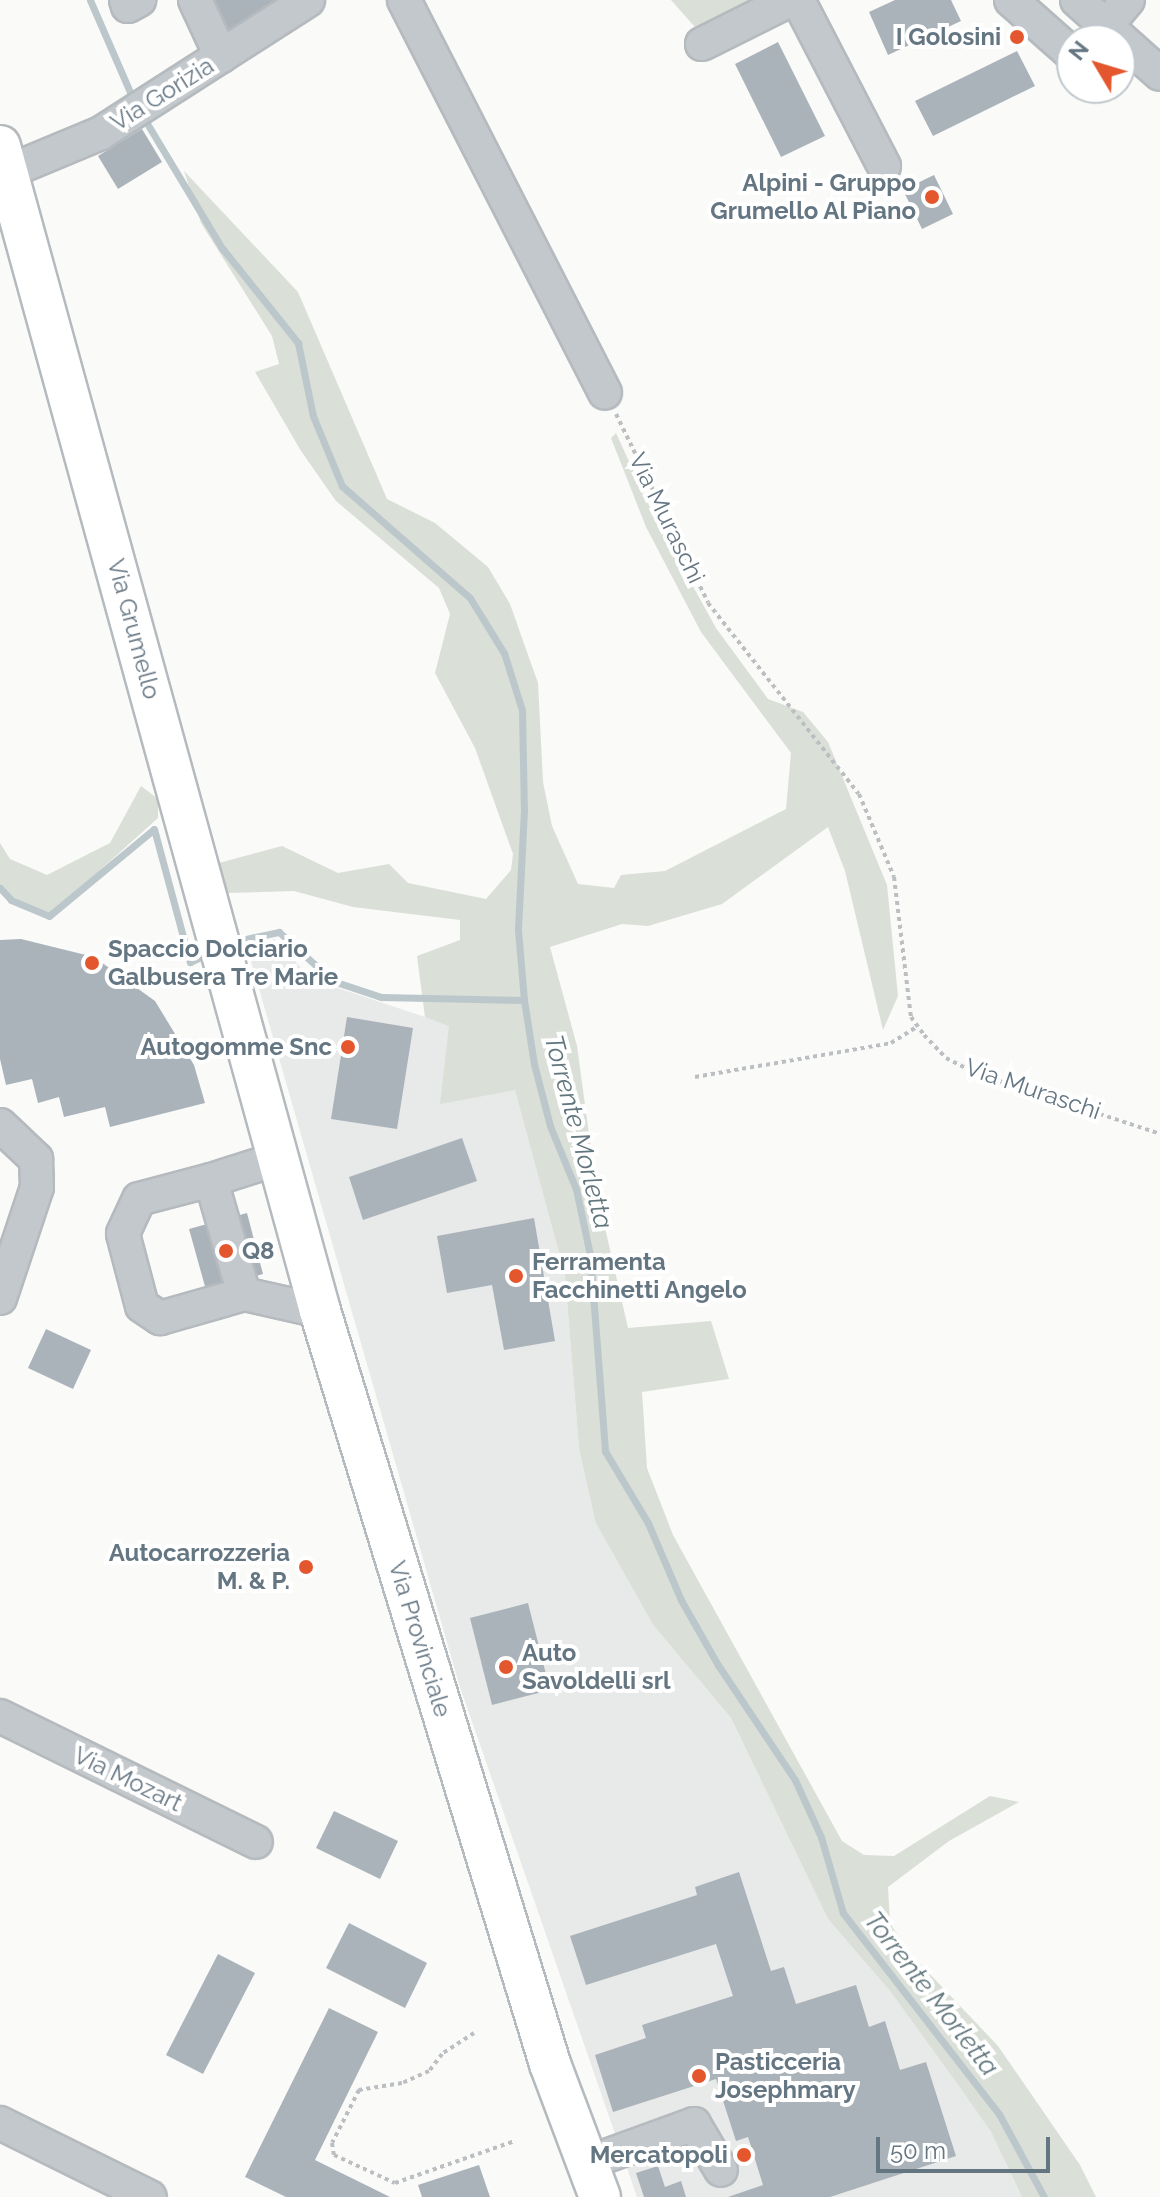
<!DOCTYPE html>
<style>
body{margin:0}
#map{position:relative;width:1160px;height:2197px;overflow:hidden;background:#fafaf8;font-family:Raleway,sans-serif}
div>[style]{position:absolute}
[style*='--x']{left:calc(var(--x)*1px);top:calc(var(--y)*1px);width:calc(var(--w)*1px);rotate:calc(var(--a)*1deg)}
.built>*{inset:0;background:#e8e9e9}
.green>*{inset:0;background:#dadfd7}
.stream>*{height:7px;margin:-3.5px;padding:0 3.5px;transform-origin:3.5px;border-radius:3.5px;background:#bbc7cb}
.building>*{inset:0;background:#aab3b9}
.path>*{height:4px;margin-top:-2px;transform-origin:0;background:repeating-linear-gradient(90deg,#bbbfc2 0 4px,transparent 0 8px)}
.roads{filter:drop-shadow(2px 0 #b5babe) drop-shadow(-2px 0 #b5babe) drop-shadow(0 2px #b5babe) drop-shadow(0 -2px #b5babe)}
.minor>*{height:32px;margin:-16px;padding:0 16px;transform-origin:16px;border-radius:16px;background:#c3c8cc}
.major>*{height:40px;margin:-20px;padding:0 20px;transform-origin:20px;border-radius:20px;background:#fff}
.dots>*{width:22px;height:22px;translate:-50% -50%;box-sizing:border-box;border:4px solid #fff;border-radius:50%}
span{translate:-50% -50%;white-space:nowrap;text-align:center;line-height:1.15;-webkit-text-stroke:8px #fff;paint-order:stroke}
.poi-label{font-size:24px;color:#657683;font-weight:700}
.right{translate:-100% -50%;text-align:right}
.left{translate:0 -50%;text-align:left}
.street-label{font-size:24px;color:#657683}
.water-label{font-size:26px;color:#60757c;font-style:italic}
.north{position:absolute;left:1056px;top:24px;width:80px;height:80px;box-sizing:border-box;background:#fff;border:2px solid #c1c8cd;border-radius:50%;rotate:308deg;font-size:22px;font-weight:700;line-height:32px;text-align:center;color:#657683}
.north::after{content:'';display:block;margin:auto;width:28px;height:36px;background:#e4572e;clip-path:polygon(50% 0,100% 100%,50% 72%,0 100%)}
.scale{position:absolute;left:876px;top:2137px;width:174px;height:36px;box-sizing:border-box;border:4px solid #657683;border-top:0;padding-left:10px;font-size:24px;line-height:28px;white-space:nowrap;color:#657683;-webkit-text-stroke:6px #fff;paint-order:stroke}
</style>
<div id="map">
<div class="built">
<i style="clip-path:polygon(275px 939px,311px 979px,449px 1025px,515px 1089px,565px 1275px,579px 1448px,654px 1626px,731px 1718px,828px 1919px,890px 1991px,956px 2082px,991px 2132px,1022px 2197px,637px 2197px,459px 1684px,247px 947px)"></i>
</div>
<div class="green">
<i style="clip-path:polygon(671px 0,793px 0,710px 44px)"></i>
<i style="clip-path:polygon(184px 171px,298px 292px,387px 499px,435px 523px,488px 567px,510px 604px,538px 683px,543px 782px,552px 826px,578px 884px,614px 888px,621px 875px,665px 871px,786px 809px,791px 753px,701px 632px,646px 527px,611px 438px,616px 433px,653px 514px,716px 628px,768px 699px,803px 712px,828px 742px,887px 885px,898px 996px,883px 1030px,845px 871px,828px 827px,722px 904px,648px 926px,622px 924px,550px 947px,577px 1046px,597px 1193px,628px 1328px,711px 1321px,729px 1379px,642px 1392px,647px 1468px,673px 1535px,842px 1841px,864px 1855px,894px 1856px,990px 1796px,1019px 1802px,949px 1841px,888px 1887px,890px 1923px,908px 1951px,998px 2046px,1080px 2165px,1096px 2197px,1022px 2197px,991px 2132px,956px 2082px,890px 1991px,828px 1919px,731px 1718px,654px 1626px,596px 1523px,579px 1448px,565px 1275px,515px 1090px,440px 1104px,449px 1026px,425px 1017px,417px 956px,460px 940px,460px 920px,353px 907px,294px 891px,227px 893px,215px 864px,282px 846px,338px 873px,389px 864px,408px 883px,486px 899px,511px 870px,513px 854px,475px 748px,435px 673px,450px 614px,439px 588px,336px 501px,301px 451px,255px 372px,279px 364px,272px 336px,201px 223px)"></i>
<i style="clip-path:polygon(141px 786px,158px 799px,158px 818px,49px 916px,0 890px,0 843px,10px 859px,47px 875px,110px 843px)"></i>
</div>
<div class="stream">
<i style="--x:90;--y:0;--w:108;--a:66.5"></i>
<i style="--x:148;--y:125;--w:144;--a:59"></i>
<i style="--x:222;--y:248;--w:122;--a:51.3"></i>
<i style="--x:298;--y:343;--w:75;--a:78.4"></i>
<i style="--x:313;--y:416;--w:76;--a:67.5"></i>
<i style="--x:342;--y:486;--w:170;--a:41.2"></i>
<i style="--x:470;--y:598;--w:65;--a:58.3"></i>
<i style="--x:504;--y:653;--w:60;--a:72.5"></i>
<i style="--x:522;--y:710;--w:100;--a:88.9"></i>
<i style="--x:524;--y:810;--w:120;--a:92.9"></i>
<i style="--x:518;--y:930;--w:70;--a:85.1"></i>
<i style="--x:524;--y:1000;--w:65;--a:81.1"></i>
<i style="--x:534;--y:1064;--w:64;--a:75.5"></i>
<i style="--x:550;--y:1126;--w:68;--a:67.6"></i>
<i style="--x:576;--y:1189;--w:67;--a:78"></i>
<i style="--x:590;--y:1255;--w:197;--a:85.6"></i>
<i style="--x:605;--y:1451;--w:84;--a:59.2"></i>
<i style="--x:648;--y:1523;--w:84;--a:66.8"></i>
<i style="--x:681;--y:1600;--w:75;--a:60.4"></i>
<i style="--x:718;--y:1665;--w:138;--a:56.2"></i>
<i style="--x:795;--y:1780;--w:63;--a:65.5"></i>
<i style="--x:821;--y:1837;--w:79;--a:73.9"></i>
<i style="--x:843;--y:1913;--w:254;--a:52.2"></i>
<i style="--x:999;--y:2114;--w:94;--a:61.5"></i>
<i style="--x:0;--y:888;--w:16;--a:47"></i>
<i style="--x:11;--y:900;--w:41;--a:22.8"></i>
<i style="--x:49;--y:916;--w:136;--a:-39.6"></i>
<i style="--x:154;--y:829;--w:138;--a:74.9"></i>
<i style="--x:190;--y:962;--w:14;--a:-25"></i>
<i style="--x:241;--y:940;--w:39;--a:-12"></i>
<i style="--x:279;--y:932;--w:73;--a:42.2"></i>
<i style="--x:333;--y:981;--w:51;--a:18.4"></i>
<i style="--x:381;--y:997;--w:143;--a:1.2"></i>
</div>
<div class="building">
<i style="clip-path:polygon(202px 0,296px 0,220px 50px)"></i>
<i style="clip-path:polygon(895px 0,951px 0,961px 21px,888px 55px,869px 12px)"></i>
<i style="clip-path:polygon(778px 42px,825px 136px,781px 157px,735px 64px)"></i>
<i style="clip-path:polygon(1017px 51px,1035px 86px,933px 136px,915px 101px)"></i>
<i style="clip-path:polygon(142px 129px,162px 162px,118px 189px,98px 156px)"></i>
<i style="clip-path:polygon(934px 175px,953px 214px,922px 229px,903px 190px)"></i>
<i style="clip-path:polygon(21px 939px,94px 957px,155px 1001px,194px 1065px,205px 1103px,110px 1127px,105px 1107px,64px 1117px,59px 1097px,38px 1103px,32px 1079px,6px 1085px,0 1059px,0 940px)"></i>
<i style="clip-path:polygon(347px 1017px,413px 1028px,397px 1129px,331px 1119px)"></i>
<i style="clip-path:polygon(462px 1138px,477px 1181px,363px 1220px,349px 1177px)"></i>
<i style="clip-path:polygon(247px 1213px,263px 1274px,206px 1290px,189px 1229px)"></i>
<i style="clip-path:polygon(534px 1218px,555px 1341px,504px 1350px,492px 1285px,447px 1293px,437px 1236px)"></i>
<i style="clip-path:polygon(46px 1329px,91px 1350px,73px 1389px,28px 1368px)"></i>
<i style="clip-path:polygon(528px 1603px,550px 1690px,492px 1705px,470px 1618px)"></i>
<i style="clip-path:polygon(334px 1811px,398px 1841px,380px 1879px,316px 1848px)"></i>
<i style="clip-path:polygon(739px 1872px,771px 1971px,784px 1967px,796px 2004px,856px 1985px,869px 2027px,885px 2021px,900px 2070px,926px 2062px,956px 2156px,830px 2197px,728px 2197px,763px 2185px,748px 2137px,736px 2141px,716px 2079px,613px 2112px,595px 2055px,646px 2038px,642px 2025px,733px 1996px,716px 1944px,586px 1985px,570px 1936px,697px 1895px,695px 1887px)"></i>
<i style="clip-path:polygon(349px 1923px,427px 1963px,405px 2008px,326px 1968px)"></i>
<i style="clip-path:polygon(218px 1954px,255px 1973px,203px 2074px,166px 2055px)"></i>
<i style="clip-path:polygon(329px 2008px,378px 2032px,315px 2160px,390px 2197px,286px 2197px,245px 2177px)"></i>
<i style="clip-path:polygon(479px 2165px,490px 2197px,422px 2197px,418px 2185px)"></i>
<i style="clip-path:polygon(658px 2166px,665px 2187px,681px 2181px,686px 2197px,644px 2197px,636px 2173px)"></i>
</div>
<div class="path">
<i style="--x:616;--y:414;--w:210;--a:64"></i>
<i style="--x:708;--y:603;--w:243;--a:51.7"></i>
<i style="--x:859;--y:794;--w:90;--a:67.1"></i>
<i style="--x:894;--y:877;--w:141;--a:83.1"></i>
<i style="--x:911;--y:1017;--w:22;--a:54"></i>
<i style="--x:924;--y:1035;--w:32;--a:46"></i>
<i style="--x:946;--y:1058;--w:36;--a:27"></i>
<i style="--x:978;--y:1074;--w:192;--a:18.2"></i>
<i style="--x:695;--y:1077;--w:199;--a:-9.8"></i>
<i style="--x:891;--y:1043;--w:32;--a:-32"></i>
<i style="--x:474;--y:2033;--w:38;--a:147"></i>
<i style="--x:442;--y:2054;--w:21;--a:127"></i>
<i style="--x:429;--y:2071;--w:30;--a:156"></i>
<i style="--x:402;--y:2083;--w:44;--a:170.8"></i>
<i style="--x:359;--y:2090;--w:59;--a:117"></i>
<i style="--x:332;--y:2143;--w:12;--a:81"></i>
<i style="--x:334;--y:2155;--w:67;--a:24.7"></i>
<i style="--x:395;--y:2183;--w:127;--a:-19.3"></i>
</div>
<div class="roads">
<div class="minor">
<i style="--x:126;--y:0;--w:6;--a:72"></i>
<i style="--x:128;--y:6;--w:13;--a:-29"></i>
<i style="--x:195;--y:0;--w:62;--a:65.1"></i>
<i style="--x:404;--y:0;--w:441;--a:62.9"></i>
<i style="--x:798;--y:0;--w:187;--a:62.6"></i>
<i style="--x:1011;--y:0;--w:81;--a:41.5"></i>
<i style="--x:1077;--y:0;--w:111;--a:41.7"></i>
<i style="--x:1106;--y:26;--w:34;--a:-50"></i>
<i style="--x:702;--y:44;--w:98;--a:-26.6"></i>
<i style="--x:0;--y:175;--w:109;--a:-22.6"></i>
<i style="--x:101;--y:133;--w:246;--a:-32.7"></i>
<i style="--x:0;--y:1125;--w:50;--a:43.4"></i>
<i style="--x:36;--y:1159;--w:28;--a:88"></i>
<i style="--x:37;--y:1187;--w:117;--a:108.4"></i>
<i style="--x:280;--y:1158;--w:72;--a:162.3"></i>
<i style="--x:211;--y:1180;--w:119;--a:73.9"></i>
<i style="--x:244;--y:1294;--w:78;--a:12.6"></i>
<i style="--x:211;--y:1180;--w:74;--a:165.2"></i>
<i style="--x:139;--y:1199;--w:38;--a:115"></i>
<i style="--x:123;--y:1234;--w:74;--a:75.2"></i>
<i style="--x:142;--y:1306;--w:22;--a:34"></i>
<i style="--x:160;--y:1318;--w:87;--a:-15.9"></i>
<i style="--x:0;--y:1716;--w:285;--a:26.2"></i>
<i style="--x:0;--y:2123;--w:167;--a:26.3"></i>
<i style="--x:587;--y:2163;--w:114;--a:-20"></i>
<i style="--x:694;--y:2124;--w:53;--a:59.6"></i>
</div>
<div class="major">
<i style="--x:0;--y:146;--w:1208;--a:74.64"></i>
<i style="--x:320;--y:1311;--w:787;--a:73.01"></i>
<i style="--x:550;--y:2064;--w:142;--a:69.4"></i>
</div>
</div>
<div class="dots">
<i style="left:1017px;top:37px;background:#e4572e"></i>
<i style="left:932px;top:197px;background:#e4572e"></i>
<i style="left:92px;top:963px;background:#e4572e"></i>
<i style="left:348px;top:1047px;background:#e4572e"></i>
<i style="left:226px;top:1251px;background:#e4572e"></i>
<i style="left:516px;top:1276px;background:#e4572e"></i>
<i style="left:306px;top:1567px;background:#e4572e"></i>
<i style="left:506px;top:1667px;background:#e4572e"></i>
<i style="left:699px;top:2076px;background:#e4572e"></i>
<i style="left:744px;top:2155px;background:#e4572e"></i>
</div>
<div class="poi-label">
<span class="right" style="left:1001px;top:37px">I Golosini</span>
<span class="right" style="left:916px;top:197px">Alpini - Gruppo<br>Grumello Al Piano</span>
<span class="left" style="left:108px;top:963px">Spaccio Dolciario<br>Galbusera Tre Marie</span>
<span class="right" style="left:332px;top:1047px">Autogomme Snc</span>
<span class="left" style="left:242px;top:1251px">Q8</span>
<span class="left" style="left:532px;top:1276px">Ferramenta<br>Facchinetti Angelo</span>
<span class="right" style="left:290px;top:1567px">Autocarrozzeria<br>M. &amp; P.</span>
<span class="left" style="left:522px;top:1667px">Auto<br>Savoldelli srl</span>
<span class="left" style="left:715px;top:2076px">Pasticceria<br>Josephmary</span>
<span class="right" style="left:728px;top:2155px">Mercatopoli</span>
</div>
<div class="street-label">
<span style="left:162px;top:94px;rotate:-32deg">Via Gorizia</span>
<span style="left:667px;top:518px;rotate:64deg">Via Muraschi</span>
<span style="left:134px;top:629px;rotate:75deg">Via Grumello</span>
<span style="left:1033px;top:1089px;rotate:19deg">Via Muraschi</span>
<span style="left:420px;top:1639px;rotate:73deg">Via Provinciale</span>
<span style="left:128px;top:1779px;rotate:26deg">Via Mozart</span>
</div>
<div class="water-label">
<span style="left:578px;top:1132px;rotate:75deg">Torrente Morletta</span>
<span style="left:931px;top:1994px;rotate:52deg">Torrente Morletta</span>
</div>
<div class="north">N</div>
<div class="scale">50 m</div>
</div>
